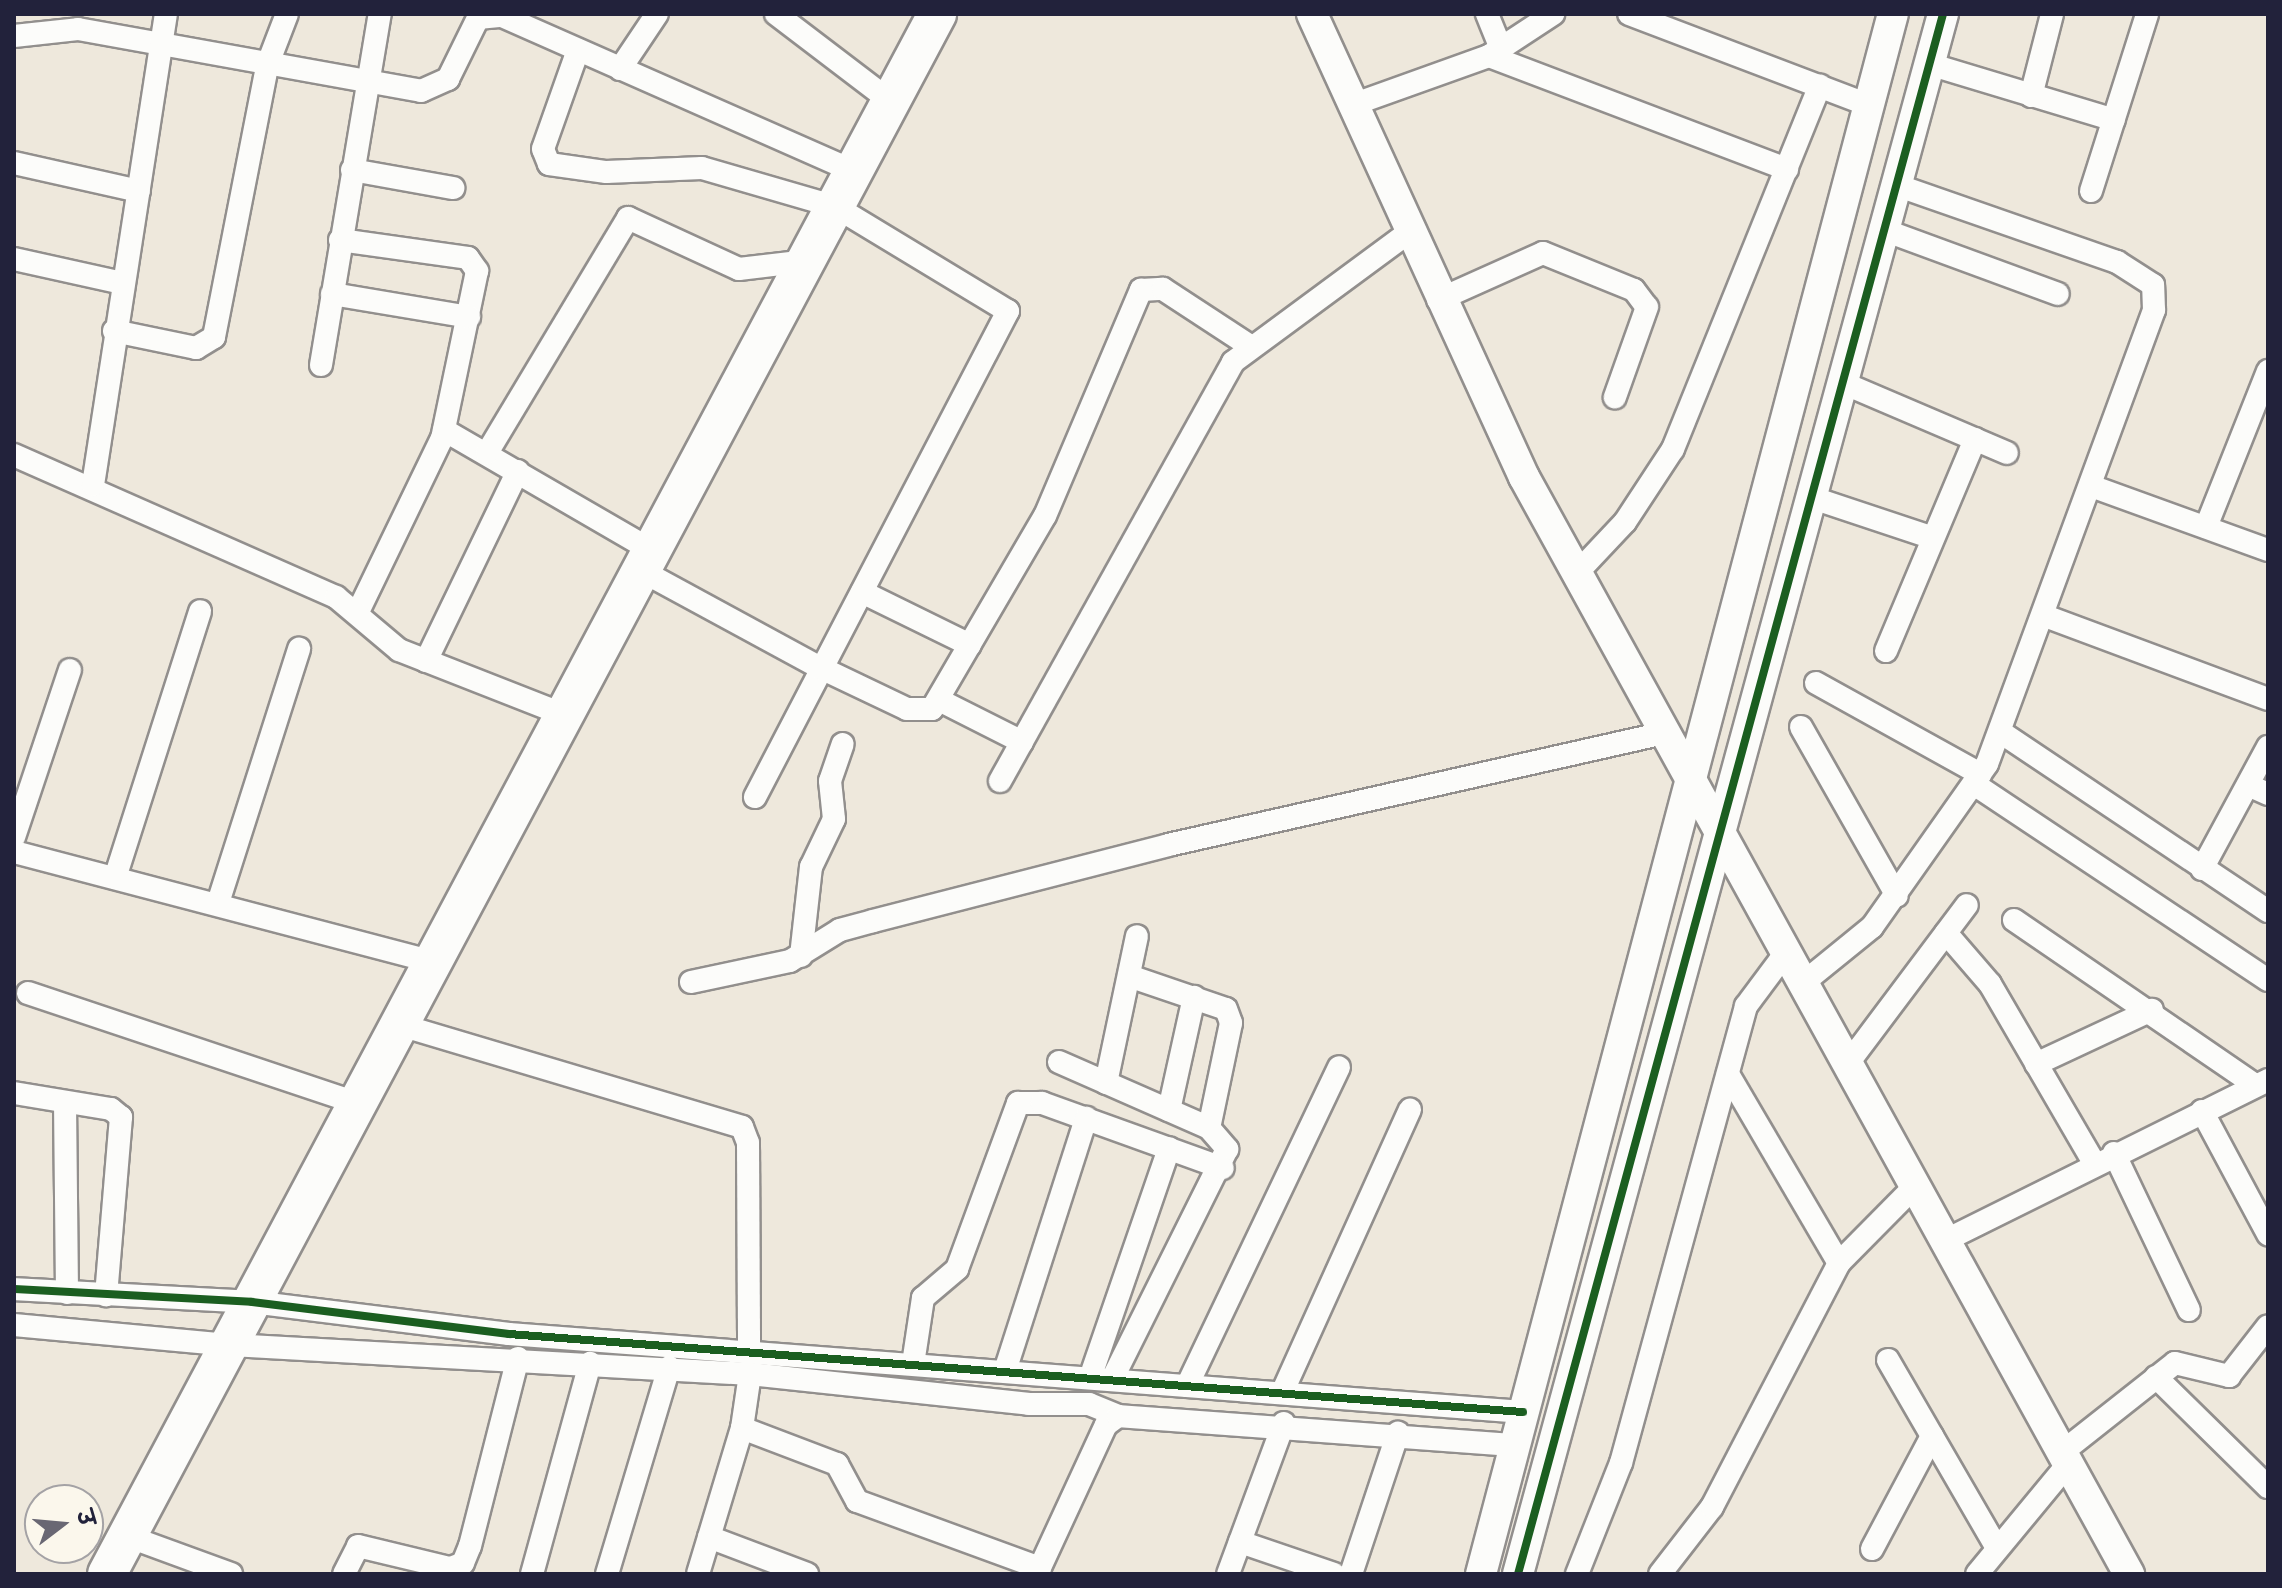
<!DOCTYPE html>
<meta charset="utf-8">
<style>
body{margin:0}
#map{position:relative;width:2282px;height:1588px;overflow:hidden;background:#eee8dc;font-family:Pangolin,"Playpen Sans Deva",sans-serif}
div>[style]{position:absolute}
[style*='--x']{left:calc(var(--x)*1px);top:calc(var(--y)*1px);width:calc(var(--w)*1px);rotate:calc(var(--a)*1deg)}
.roads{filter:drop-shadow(2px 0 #928f8d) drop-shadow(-2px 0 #928f8d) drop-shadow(0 2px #928f8d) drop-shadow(0 -2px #928f8d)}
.street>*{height:22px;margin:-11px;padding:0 11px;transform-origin:11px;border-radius:11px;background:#fcfcfa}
.secondary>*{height:30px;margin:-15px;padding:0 15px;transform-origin:15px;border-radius:15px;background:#fcfcfa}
.highway>*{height:38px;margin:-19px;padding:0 19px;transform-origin:19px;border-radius:19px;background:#fcfcfa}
.cycleway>*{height:8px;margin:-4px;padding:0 4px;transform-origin:4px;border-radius:4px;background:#1b5e20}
span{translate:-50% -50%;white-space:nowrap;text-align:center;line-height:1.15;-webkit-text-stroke:6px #fbf7ec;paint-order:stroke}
.frame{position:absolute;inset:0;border:16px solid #22223b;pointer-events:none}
.north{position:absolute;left:24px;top:1484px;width:80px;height:80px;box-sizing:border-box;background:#fbf7ec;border:2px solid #a4a2a5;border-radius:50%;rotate:74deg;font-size:22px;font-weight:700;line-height:32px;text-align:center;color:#22223b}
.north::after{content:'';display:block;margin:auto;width:28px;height:36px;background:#696773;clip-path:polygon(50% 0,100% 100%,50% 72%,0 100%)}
</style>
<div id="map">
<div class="roads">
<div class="street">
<i style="--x:776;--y:14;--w:143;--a:37.3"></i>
<i style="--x:1487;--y:14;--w:38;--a:68"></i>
<i style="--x:1629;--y:14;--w:259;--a:20.8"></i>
<i style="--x:14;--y:36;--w:64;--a:-6.2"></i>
<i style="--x:78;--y:29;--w:349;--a:10.2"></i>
<i style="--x:421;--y:91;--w:30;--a:-24"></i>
<i style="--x:448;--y:79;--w:68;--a:-63.8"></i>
<i style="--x:478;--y:18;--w:24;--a:-5"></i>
<i style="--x:502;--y:16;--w:385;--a:23.8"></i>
<i style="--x:578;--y:50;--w:105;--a:109.5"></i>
<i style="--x:543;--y:149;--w:16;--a:68"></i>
<i style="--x:549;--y:164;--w:58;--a:8"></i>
<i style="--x:606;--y:172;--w:96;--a:-2.4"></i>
<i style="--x:702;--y:168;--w:140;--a:16.2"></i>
<i style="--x:836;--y:207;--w:201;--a:31.2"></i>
<i style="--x:1008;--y:311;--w:548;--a:117.5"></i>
<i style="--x:1489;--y:56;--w:319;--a:20.8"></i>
<i style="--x:1929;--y:64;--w:193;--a:16.8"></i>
<i style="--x:620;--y:69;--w:66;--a:-56.1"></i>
<i style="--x:2031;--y:96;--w:85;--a:-75.6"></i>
<i style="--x:1352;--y:105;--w:145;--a:-19.7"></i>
<i style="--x:1489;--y:56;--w:77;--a:-33.3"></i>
<i style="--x:14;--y:163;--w:128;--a:12.6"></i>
<i style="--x:352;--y:170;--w:103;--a:10.1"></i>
<i style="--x:2091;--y:191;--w:186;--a:-72.4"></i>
<i style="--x:1884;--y:230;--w:185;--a:20.2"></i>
<i style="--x:340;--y:240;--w:129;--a:8"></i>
<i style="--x:468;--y:258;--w:16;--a:55"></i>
<i style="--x:477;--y:271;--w:171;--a:101.8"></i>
<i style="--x:442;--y:438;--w:191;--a:115.8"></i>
<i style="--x:14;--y:259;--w:111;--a:12.5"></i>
<i style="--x:332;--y:294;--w:139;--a:9.5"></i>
<i style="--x:1438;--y:300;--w:115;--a:-24.1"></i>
<i style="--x:1543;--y:253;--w:98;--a:22.1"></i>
<i style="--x:1634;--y:290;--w:21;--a:53"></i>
<i style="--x:1647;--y:307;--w:96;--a:109.6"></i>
<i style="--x:114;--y:331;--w:84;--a:11.7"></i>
<i style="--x:196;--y:348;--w:21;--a:-31"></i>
<i style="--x:214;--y:337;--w:276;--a:-78.9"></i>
<i style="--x:267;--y:66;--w:56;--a:-69"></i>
<i style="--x:321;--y:365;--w:356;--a:-80.5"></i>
<i style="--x:1843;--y:383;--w:178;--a:23.1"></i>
<i style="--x:444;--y:430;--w:241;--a:30.1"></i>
<i style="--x:487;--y:453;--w:274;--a:-59"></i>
<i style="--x:628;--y:218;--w:122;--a:24.7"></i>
<i style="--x:739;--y:269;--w:67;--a:-6.8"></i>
<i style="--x:14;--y:455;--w:352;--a:23.8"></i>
<i style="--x:336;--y:597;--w:82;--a:40.1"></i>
<i style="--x:399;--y:650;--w:178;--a:21.4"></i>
<i style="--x:93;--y:485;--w:477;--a:-81.2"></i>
<i style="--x:2091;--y:486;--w:188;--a:19.9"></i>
<i style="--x:1813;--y:498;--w:126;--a:18.4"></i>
<i style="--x:2206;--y:527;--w:168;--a:-68.3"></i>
<i style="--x:642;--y:571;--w:204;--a:28.5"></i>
<i style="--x:821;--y:668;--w:95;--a:25.5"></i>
<i style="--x:907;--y:709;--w:25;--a:0"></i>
<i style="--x:932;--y:709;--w:224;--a:-59.7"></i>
<i style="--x:1045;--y:516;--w:246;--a:-67"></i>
<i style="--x:1141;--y:290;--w:22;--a:-3"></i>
<i style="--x:1163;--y:289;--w:104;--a:33.2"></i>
<i style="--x:1576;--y:574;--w:71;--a:-46.7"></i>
<i style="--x:1625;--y:522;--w:87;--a:-56.7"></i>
<i style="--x:1673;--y:449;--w:392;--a:-68"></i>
<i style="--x:862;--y:592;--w:120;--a:26.1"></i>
<i style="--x:2045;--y:616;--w:238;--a:20.4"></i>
<i style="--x:1886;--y:651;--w:230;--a:-67.2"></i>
<i style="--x:426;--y:661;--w:211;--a:-64.2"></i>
<i style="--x:1816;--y:683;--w:188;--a:29"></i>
<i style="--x:939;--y:700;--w:93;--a:26.8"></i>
<i style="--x:1801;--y:727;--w:194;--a:60.4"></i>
<i style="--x:2002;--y:733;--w:320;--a:33.8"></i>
<i style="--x:1000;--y:781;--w:479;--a:-60.9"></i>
<i style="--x:1233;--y:362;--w:217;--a:-36.4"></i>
<i style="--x:1974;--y:784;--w:353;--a:33.7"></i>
<i style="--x:2248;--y:785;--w:22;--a:24"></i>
<i style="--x:14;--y:837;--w:176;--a:-71.5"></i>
<i style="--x:14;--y:852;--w:432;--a:14.7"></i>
<i style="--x:2202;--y:869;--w:139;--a:-61.6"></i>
<i style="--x:115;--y:878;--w:280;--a:-72.3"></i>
<i style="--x:218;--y:903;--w:267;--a:-72.3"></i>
<i style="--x:2014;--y:920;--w:293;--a:34.4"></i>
<i style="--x:1946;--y:933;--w:67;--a:49.2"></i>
<i style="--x:1990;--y:984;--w:207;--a:59.8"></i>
<i style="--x:801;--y:956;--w:90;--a:-83.6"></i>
<i style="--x:811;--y:867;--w:53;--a:-64.4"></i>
<i style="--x:834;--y:819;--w:38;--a:-96"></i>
<i style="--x:830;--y:781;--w:39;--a:-71"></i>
<i style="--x:1129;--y:976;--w:102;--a:18.8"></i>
<i style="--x:1226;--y:1009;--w:15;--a:70"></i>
<i style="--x:1231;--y:1023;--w:107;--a:101.8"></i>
<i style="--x:691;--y:982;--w:101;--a:-12"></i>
<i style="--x:790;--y:961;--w:59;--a:-31.8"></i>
<i style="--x:840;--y:930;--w:34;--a:-15"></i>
<i style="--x:873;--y:921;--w:305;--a:-14.4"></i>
<i style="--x:1168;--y:845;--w:508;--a:-12.72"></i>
<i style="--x:1803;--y:983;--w:89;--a:-39.1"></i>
<i style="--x:1872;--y:927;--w:199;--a:-54.8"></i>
<i style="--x:1987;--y:764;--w:484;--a:-69.8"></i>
<i style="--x:2154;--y:310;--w:25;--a:-92"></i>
<i style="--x:2153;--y:285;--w:43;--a:-147.4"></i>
<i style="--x:2117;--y:262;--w:234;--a:-160.8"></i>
<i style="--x:28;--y:993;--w:347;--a:18.5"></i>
<i style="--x:397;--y:1024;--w:360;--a:16.6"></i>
<i style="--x:742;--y:1127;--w:17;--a:69"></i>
<i style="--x:748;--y:1143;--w:207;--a:89.7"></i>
<i style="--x:1059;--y:1062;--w:164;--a:23.7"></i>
<i style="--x:1209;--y:1128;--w:28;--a:49"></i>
<i style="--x:1227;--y:1149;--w:258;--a:116.5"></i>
<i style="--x:2036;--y:1064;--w:128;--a:-25"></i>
<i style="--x:1846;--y:1066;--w:201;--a:-53.1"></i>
<i style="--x:1728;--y:1074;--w:219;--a:59.6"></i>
<i style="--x:1106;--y:1083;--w:150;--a:-78.1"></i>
<i style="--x:14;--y:1093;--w:98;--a:9.4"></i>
<i style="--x:111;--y:1109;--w:13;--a:39"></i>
<i style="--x:121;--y:1117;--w:179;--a:94.8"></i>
<i style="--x:65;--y:1102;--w:191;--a:89.4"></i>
<i style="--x:1169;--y:1110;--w:116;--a:-77.5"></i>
<i style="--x:2202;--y:1111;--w:140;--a:61.8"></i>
<i style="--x:2114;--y:1153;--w:174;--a:64.5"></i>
<i style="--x:1942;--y:1242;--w:364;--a:-26.4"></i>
<i style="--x:14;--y:1289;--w:238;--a:3.1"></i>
<i style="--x:252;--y:1302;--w:259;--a:7.1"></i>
<i style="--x:509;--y:1334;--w:1017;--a:4.4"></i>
<i style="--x:14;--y:1325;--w:218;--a:5.3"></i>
<i style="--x:231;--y:1345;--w:520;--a:3.2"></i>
<i style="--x:750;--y:1374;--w:55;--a:98.4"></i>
<i style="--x:742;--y:1428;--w:152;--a:106.8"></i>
<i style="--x:1888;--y:1360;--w:217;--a:59.9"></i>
<i style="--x:913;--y:1364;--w:67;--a:-81.4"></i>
<i style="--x:923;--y:1298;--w:45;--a:-40.5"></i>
<i style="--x:957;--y:1269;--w:177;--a:-69.8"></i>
<i style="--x:1018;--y:1103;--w:24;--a:0"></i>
<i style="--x:1042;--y:1103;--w:192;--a:19.8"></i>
<i style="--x:1005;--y:1371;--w:266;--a:-72.2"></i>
<i style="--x:750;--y:1374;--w:281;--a:6.1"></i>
<i style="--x:1029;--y:1404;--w:60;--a:0"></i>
<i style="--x:1089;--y:1404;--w:31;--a:22"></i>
<i style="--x:2156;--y:1377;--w:157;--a:44.5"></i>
<i style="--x:1090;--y:1378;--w:243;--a:-71"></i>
<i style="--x:1187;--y:1386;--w:353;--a:-64.5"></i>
<i style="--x:1282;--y:1393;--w:311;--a:-65.7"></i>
<i style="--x:742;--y:1428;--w:102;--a:20.8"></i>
<i style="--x:837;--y:1464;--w:42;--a:61.6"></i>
<i style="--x:857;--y:1501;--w:195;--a:20.1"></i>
<i style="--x:2061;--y:1453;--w:145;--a:-38.3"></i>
<i style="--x:2175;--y:1363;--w:56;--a:13.5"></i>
<i style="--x:2229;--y:1376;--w:63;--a:-52"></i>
<i style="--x:127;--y:1536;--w:111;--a:20.1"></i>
<i style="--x:709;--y:1537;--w:105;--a:20.7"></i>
<i style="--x:1240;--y:1542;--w:99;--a:18.8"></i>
<i style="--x:1872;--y:1549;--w:128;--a:-62"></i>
<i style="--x:344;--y:1574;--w:31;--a:-63"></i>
<i style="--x:358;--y:1546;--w:99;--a:13.5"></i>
<i style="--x:435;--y:1574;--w:30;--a:-21"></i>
<i style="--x:463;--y:1563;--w:18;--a:-68"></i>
<i style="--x:470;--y:1546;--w:194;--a:-75.7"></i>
<i style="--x:532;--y:1574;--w:219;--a:-74.6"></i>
<i style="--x:607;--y:1574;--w:216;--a:-73.3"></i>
<i style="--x:1037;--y:1574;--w:164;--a:-65.2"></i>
<i style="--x:1106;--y:1425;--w:15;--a:-37"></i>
<i style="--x:1118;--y:1416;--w:398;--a:4.2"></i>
<i style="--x:1228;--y:1574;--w:161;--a:-69.7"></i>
<i style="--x:1351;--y:1574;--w:149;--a:-71.6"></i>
<i style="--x:1577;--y:1574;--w:119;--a:-68.4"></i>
<i style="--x:1621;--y:1463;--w:474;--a:-74.7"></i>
<i style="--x:1746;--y:1006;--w:69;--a:-53.3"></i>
<i style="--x:1660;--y:1574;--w:85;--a:-52.2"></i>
<i style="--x:1712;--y:1507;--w:275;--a:-62.5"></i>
<i style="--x:1839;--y:1263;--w:105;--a:-45.4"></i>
<i style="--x:1977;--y:1574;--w:143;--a:-50.4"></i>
</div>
<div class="secondary">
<i style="--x:1312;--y:14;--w:509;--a:65.4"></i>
<i style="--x:1524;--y:477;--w:1253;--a:61.12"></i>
<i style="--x:1481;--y:1574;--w:1613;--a:-75.21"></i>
<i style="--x:1518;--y:1574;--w:1617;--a:-74.76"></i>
</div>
<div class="highway">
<i style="--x:107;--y:1574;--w:1767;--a:-61.98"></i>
</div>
</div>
<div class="cycleway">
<i style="--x:14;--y:1289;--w:238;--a:3.1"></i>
<i style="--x:252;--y:1302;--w:259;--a:7.1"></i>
<i style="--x:509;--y:1334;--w:1017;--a:4.4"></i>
<i style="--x:1518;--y:1574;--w:1617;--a:-74.76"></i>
</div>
<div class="frame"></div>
<div class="north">उ</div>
</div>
